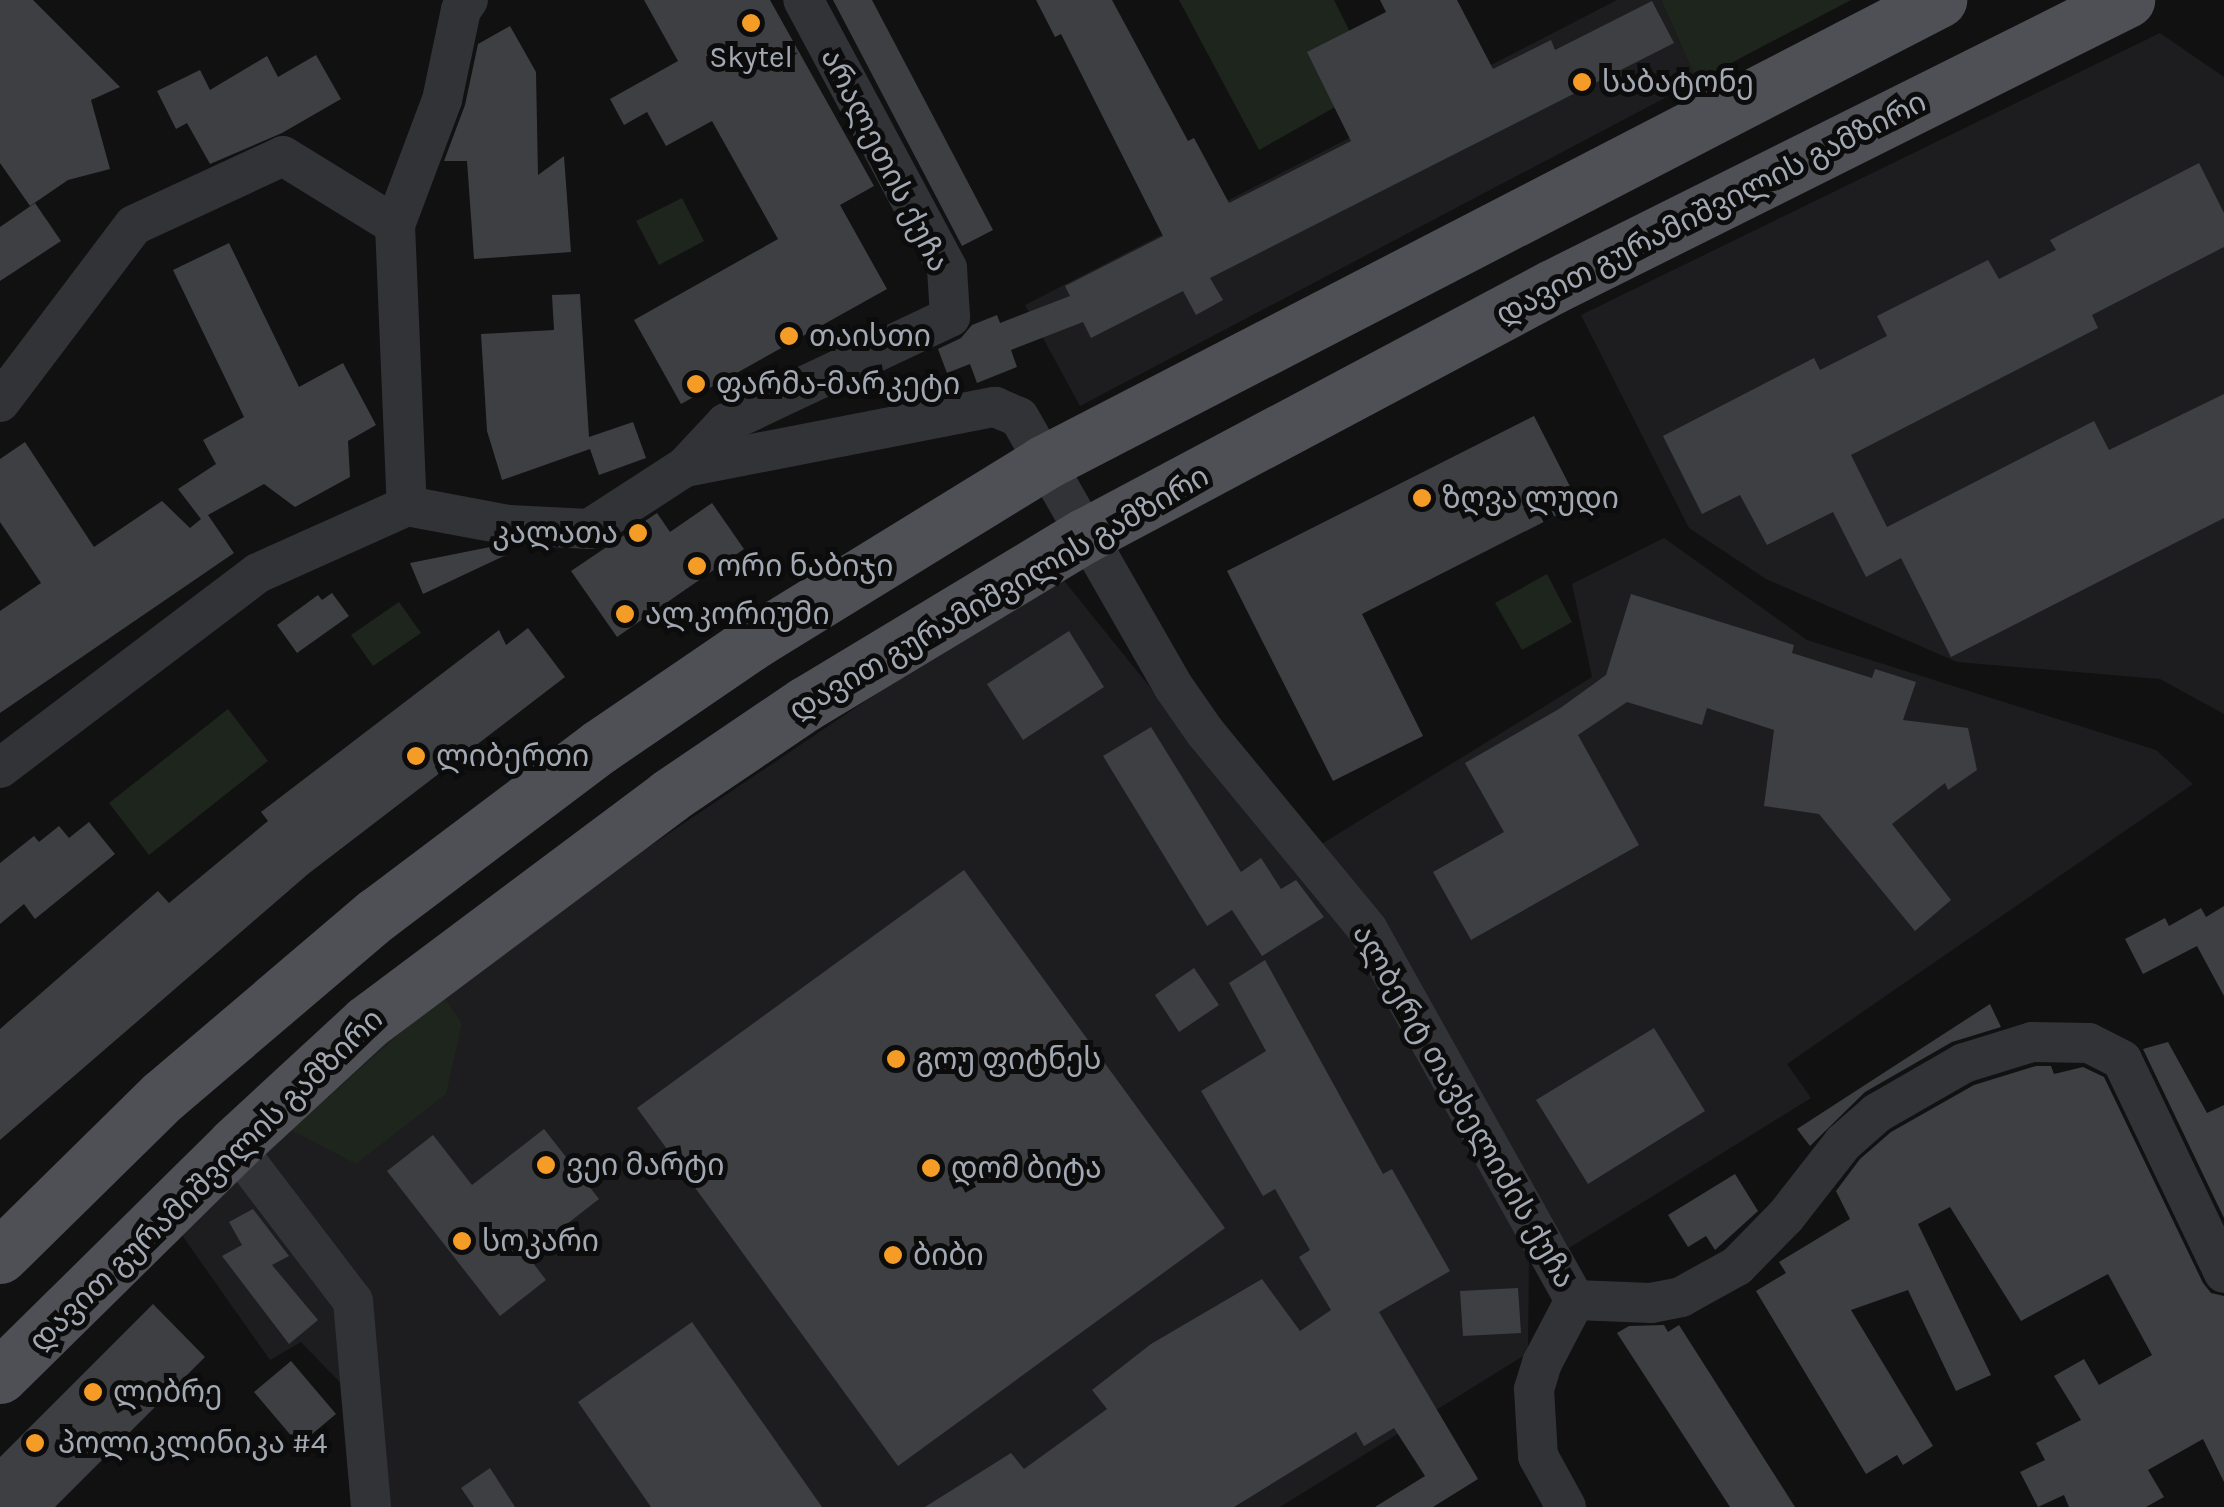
<!DOCTYPE html>
<meta charset="utf-8">
<style>
body{margin:0}
#map{position:relative;width:2224px;height:1507px;overflow:hidden;background:#111112;font-family:Karla,"Noto Sans Georgian",sans-serif}
div>[style]{position:absolute}
[style*='--x']{left:calc(var(--x)*1px);top:calc(var(--y)*1px);width:calc(var(--w)*1px);rotate:calc(var(--a)*1deg)}
.built>*{inset:0;background:#1d1d1f}
.green>*{inset:0;background:#1d251d}
.building>*{inset:0;background:#3d3f42}
.street>*{height:40px;margin:-20px;padding:0 20px;transform-origin:20px;border-radius:20px;background:#323337}
.primary>*{height:55px;margin:-27.5px;padding:0 27.5px;transform-origin:27.5px;border-radius:27.5px;background:#4e5056}
.dots>*{width:28px;height:28px;translate:-50% -50%;box-sizing:border-box;border:5px solid #0c0c0d;border-radius:50%}
span{translate:-50% -50%;white-space:nowrap;text-align:center;line-height:1.15;-webkit-text-stroke:10px #0c0c0d;paint-order:stroke}
.poi-label{font-size:30px;color:#a2a9b3}
.left{translate:0 -50%;text-align:left}
.right{translate:-100% -50%;text-align:right}
.street-label{font-size:30px;color:#a2a9b3}
</style>
<div id="map">
<div class="built">
<i style="clip-path:polygon(1617px 0,1661px 0,1697px 81px,1080px 406px,1025px 305px)"></i>
<i style="clip-path:polygon(2160px 33px,2224px 77px,2224px 714px,2160px 679px,1957px 662px,1766px 579px,1689px 528px,1581px 315px)"></i>
<i style="clip-path:polygon(1664px 538px,1807px 640px,2156px 750px,2193px 784px,1787px 1064px,1811px 1098px,1569px 1248px,1376px 911px,1320px 845px,1592px 677px,1572px 584px)"></i>
<i style="clip-path:polygon(1057px 572px,1351px 936px,1529px 1258px,1528px 1353px,1280px 1507px,381px 1507px,351px 1394px,301px 1342px,270px 1360px,172px 1221px,481px 960px)"></i>
</div>
<div class="green">
<i style="clip-path:polygon(1179px 0,1334px 0,1376px 84px,1259px 150px)"></i>
<i style="clip-path:polygon(1661px 0,1851px 0,1697px 81px)"></i>
<i style="clip-path:polygon(682px 198px,704px 241px,659px 265px,636px 221px)"></i>
<i style="clip-path:polygon(1547px 574px,1572px 622px,1522px 650px,1495px 603px)"></i>
<i style="clip-path:polygon(399px 602px,421px 633px,373px 666px,351px 635px)"></i>
<i style="clip-path:polygon(228px 709px,268px 761px,149px 855px,109px 803px)"></i>
<i style="clip-path:polygon(443px 995px,462px 1024px,446px 1094px,356px 1164px,291px 1130px)"></i>
</div>
<div class="building">
<i style="clip-path:polygon(0 0,33px 0,120px 87px,91px 100px,110px 169px,68px 180px,30px 206px,0 163px)"></i>
<i style="clip-path:polygon(644px 0,770px 0,874px 186px,840px 205px,887px 289px,681px 404px,634px 320px,778px 239px,712px 121px,666px 146px,647px 112px,624px 125px,610px 99px,678px 61px)"></i>
<i style="clip-path:polygon(833px 0,872px 0,993px 230px,962px 246px)"></i>
<i style="clip-path:polygon(1036px 0,1112px 0,1188px 141px,1194px 138px,1229px 203px,1351px 141px,1307px 52px,1386px 12px,1380px 0,1457px 0,1493px 69px,1551px 40px,1555px 50px,1652px 1px,1674px 43px,1210px 278px,1223px 300px,1196px 315px,1183px 291px,1091px 338px,1083px 322px,1011px 350px,1017px 367px,977px 383px,970px 364px,947px 373px,938px 349px,961px 338px,972px 325px,997px 315px,1000px 323px,1070px 296px,1065px 286px,1163px 236px,1061px 34px,1055px 37px)"></i>
<i style="clip-path:polygon(510px 26px,536px 72px,538px 175px,564px 156px,571px 252px,474px 259px,467px 161px,444px 161px,465px 105px,478px 44px)"></i>
<i style="clip-path:polygon(316px 55px,341px 99px,282px 133px,210px 164px,187px 123px,176px 129px,157px 91px,200px 70px,210px 90px,267px 56px,278px 77px)"></i>
<i style="clip-path:polygon(2199px 163px,2224px 213px,2224px 247px,2092px 315px,2098px 328px,1851px 455px,1887px 527px,2094px 421px,2109px 450px,2224px 394px,2224px 518px,1951px 657px,1901px 558px,1866px 577px,1833px 512px,1767px 545px,1740px 495px,1702px 514px,1663px 436px,1814px 358px,1820px 370px,1887px 336px,1877px 316px,1988px 260px,1999px 279px,2056px 250px,2050px 240px)"></i>
<i style="clip-path:polygon(35px 203px,61px 241px,0 281px,0 227px)"></i>
<i style="clip-path:polygon(229px 243px,299px 387px,343px 363px,376px 425px,348px 441px,350px 477px,295px 507px,264px 484px,208px 515px,234px 553px,0 713px,0 611px,41px 583px,0 522px,0 459px,25px 442px,94px 547px,162px 501px,190px 528px,201px 519px,178px 489px,216px 464px,203px 440px,244px 417px,173px 270px)"></i>
<i style="clip-path:polygon(580px 294px,589px 437px,633px 422px,646px 458px,599px 475px,590px 449px,502px 480px,487px 431px,481px 334px,554px 330px,552px 295px)"></i>
<i style="clip-path:polygon(1534px 416px,1579px 504px,1362px 614px,1423px 736px,1333px 781px,1227px 571px)"></i>
<i style="clip-path:polygon(712px 503px,744px 549px,617px 637px,571px 571px,657px 513px,670px 532px)"></i>
<i style="clip-path:polygon(495px 546px,503px 548px,506px 555px,423px 594px,410px 563px)"></i>
<i style="clip-path:polygon(332px 593px,349px 616px,297px 653px,277px 625px,318px 595px,322px 600px)"></i>
<i style="clip-path:polygon(1631px 594px,1794px 645px,1792px 653px,1872px 678px,1875px 669px,1916px 682px,1903px 720px,1968px 728px,1977px 770px,1948px 790px,1945px 783px,1892px 824px,1951px 900px,1915px 931px,1819px 814px,1764px 806px,1774px 730px,1707px 708px,1702px 725px,1627px 702px,1578px 735px,1639px 845px,1471px 940px,1433px 872px,1504px 832px,1465px 763px,1559px 709px,1606px 675px)"></i>
<i style="clip-path:polygon(528px 628px,565px 677px,308px 874px,0 1140px,0 1029px,158px 891px,169px 903px,268px 821px,261px 812px,499px 630px,506px 645px)"></i>
<i style="clip-path:polygon(1069px 631px,1104px 687px,1023px 740px,987px 684px)"></i>
<i style="clip-path:polygon(1151px 727px,1241px 872px,1261px 858px,1281px 889px,1296px 880px,1324px 917px,1262px 956px,1232px 910px,1207px 926px,1103px 756px)"></i>
<i style="clip-path:polygon(89px 822px,115px 854px,35px 919px,24px 904px,0 924px,0 863px,34px 836px,39px 842px,59px 826px,69px 838px)"></i>
<i style="clip-path:polygon(964px 870px,1225px 1228px,898px 1466px,637px 1108px)"></i>
<i style="clip-path:polygon(2224px 906px,2224px 996px,2197px 946px,2143px 974px,2125px 939px,2165px 918px,2169px 926px,2201px 908px,2206px 917px)"></i>
<i style="clip-path:polygon(1265px 960px,1383px 1174px,1392px 1169px,1450px 1271px,1379px 1312px,1478px 1479px,1433px 1507px,1375px 1507px,1425px 1476px,1394px 1428px,1364px 1446px,1356px 1432px,1234px 1507px,925px 1507px,1011px 1453px,1024px 1469px,1107px 1409px,1092px 1390px,1151px 1344px,1262px 1279px,1300px 1331px,1331px 1310px,1299px 1257px,1310px 1250px,1275px 1189px,1263px 1196px,1201px 1091px,1266px 1051px,1229px 983px)"></i>
<i style="clip-path:polygon(1194px 968px,1219px 1005px,1179px 1032px,1155px 995px)"></i>
<i style="clip-path:polygon(1990px 1004px,2001px 1027px,1952px 1042px,1865px 1092px,1810px 1146px,1797px 1129px)"></i>
<i style="clip-path:polygon(1654px 1028px,1705px 1111px,1588px 1184px,1536px 1100px)"></i>
<i style="clip-path:polygon(2168px 1042px,2207px 1113px,2224px 1105px,2224px 1218px,2143px 1049px)"></i>
<i style="clip-path:polygon(2036px 1066px,2051px 1066px,2054px 1074px,2083px 1067px,2104px 1077px,2203px 1283px,2211px 1293px,2224px 1296px,2224px 1482px,2203px 1439px,2148px 1470px,2164px 1497px,2146px 1507px,2069px 1507px,2064px 1495px,2038px 1507px,2020px 1472px,2045px 1460px,2036px 1443px,2081px 1420px,2054px 1376px,2084px 1359px,2099px 1385px,2152px 1355px,2108px 1274px,2021px 1321px,1950px 1207px,1918px 1224px,1991px 1375px,1956px 1391px,1908px 1290px,1851px 1310px,1933px 1446px,1903px 1465px,1897px 1455px,1866px 1474px,1756px 1291px,1786px 1273px,1779px 1262px,1850px 1219px,1836px 1191px,1860px 1159px,1891px 1132px,1974px 1085px)"></i>
<i style="clip-path:polygon(544px 1129px,599px 1199px,527px 1255px,546px 1280px,500px 1316px,387px 1171px,433px 1135px,472px 1185px)"></i>
<i style="clip-path:polygon(1735px 1174px,1758px 1211px,1715px 1250px,1706px 1236px,1688px 1247px,1668px 1215px)"></i>
<i style="clip-path:polygon(253px 1209px,289px 1256px,272px 1265px,318px 1320px,289px 1344px,222px 1256px,242px 1245px,229px 1222px)"></i>
<i style="clip-path:polygon(1518px 1288px,1521px 1333px,1463px 1336px,1460px 1291px)"></i>
<i style="clip-path:polygon(153px 1304px,205px 1357px,55px 1507px,0 1507px,0 1457px)"></i>
<i style="clip-path:polygon(692px 1322px,822px 1507px,651px 1507px,578px 1402px)"></i>
<i style="clip-path:polygon(1664px 1325px,1668px 1332px,1679px 1325px,1795px 1507px,1730px 1507px,1617px 1333px,1629px 1326px)"></i>
<i style="clip-path:polygon(291px 1361px,336px 1414px,299px 1445px,254px 1392px)"></i>
<i style="clip-path:polygon(490px 1468px,515px 1507px,474px 1507px,461px 1488px)"></i>
</div>
<div class="street">
<i style="--x:395;--y:225;--w:134;--a:-69.4"></i>
<i style="--x:442;--y:100;--w:92;--a:-78.1"></i>
<i style="--x:461;--y:10;--w:12;--a:-55"></i>
<i style="--x:0;--y:402;--w:222;--a:-52.9"></i>
<i style="--x:134;--y:225;--w:164;--a:-24.8"></i>
<i style="--x:283;--y:156;--w:132;--a:31.6"></i>
<i style="--x:395;--y:225;--w:281;--a:87.6"></i>
<i style="--x:685;--y:467;--w:60;--a:-47"></i>
<i style="--x:726;--y:423;--w:248;--a:-25.3"></i>
<i style="--x:950;--y:317;--w:49;--a:-93.5"></i>
<i style="--x:947;--y:268;--w:304;--a:-118.2"></i>
<i style="--x:0;--y:768;--w:323;--a:-37.1"></i>
<i style="--x:258;--y:573;--w:163;--a:-24.2"></i>
<i style="--x:407;--y:506;--w:104;--a:10.6"></i>
<i style="--x:509;--y:525;--w:80;--a:2.9"></i>
<i style="--x:589;--y:529;--w:114;--a:-32.9"></i>
<i style="--x:685;--y:467;--w:316;--a:-11"></i>
<i style="--x:995;--y:407;--w:26;--a:23"></i>
<i style="--x:1019;--y:417;--w:310;--a:60.2"></i>
<i style="--x:1173;--y:686;--w:56;--a:55.2"></i>
<i style="--x:1205;--y:732;--w:256;--a:50.5"></i>
<i style="--x:1368;--y:930;--w:424;--a:60.8"></i>
<i style="--x:1575;--y:1300;--w:71;--a:117.6"></i>
<i style="--x:1542;--y:1363;--w:27;--a:107"></i>
<i style="--x:1534;--y:1389;--w:67;--a:86.6"></i>
<i style="--x:1538;--y:1456;--w:58;--a:61.2"></i>
<i style="--x:234;--y:1145;--w:196;--a:52.7"></i>
<i style="--x:353;--y:1301;--w:207;--a:85"></i>
<i style="--x:1575;--y:1300;--w:76;--a:2.3"></i>
<i style="--x:1651;--y:1303;--w:31;--a:-11"></i>
<i style="--x:1681;--y:1297;--w:64;--a:-29"></i>
<i style="--x:1737;--y:1266;--w:70;--a:-45.6"></i>
<i style="--x:1786;--y:1216;--w:93;--a:-52"></i>
<i style="--x:1843;--y:1143;--w:45;--a:-41.4"></i>
<i style="--x:1877;--y:1113;--w:100;--a:-29.9"></i>
<i style="--x:1964;--y:1063;--w:71;--a:-17.2"></i>
<i style="--x:2032;--y:1042;--w:57;--a:1"></i>
<i style="--x:2089;--y:1043;--w:37;--a:27"></i>
<i style="--x:2122;--y:1060;--w:236;--a:64.4"></i>
</div>
<div class="primary">
<i style="--x:0;--y:1256;--w:228;--a:-44.5"></i>
<i style="--x:163;--y:1096;--w:280;--a:-40.4"></i>
<i style="--x:376;--y:915;--w:279;--a:-37"></i>
<i style="--x:599;--y:747;--w:194;--a:-34.3"></i>
<i style="--x:759;--y:638;--w:334;--a:-31.6"></i>
<i style="--x:1043;--y:463;--w:1009;--a:-27.33"></i>
<i style="--x:0;--y:1376;--w:329;--a:-44.6"></i>
<i style="--x:234;--y:1145;--w:180;--a:-42.7"></i>
<i style="--x:366;--y:1023;--w:379;--a:-36.8"></i>
<i style="--x:669;--y:796;--w:164;--a:-34.1"></i>
<i style="--x:805;--y:704;--w:326;--a:-31.1"></i>
<i style="--x:1084;--y:536;--w:530;--a:-28.02"></i>
<i style="--x:1552;--y:287;--w:643;--a:-26.53"></i>
</div>
<div class="dots">
<i style="left:751px;top:23px;background:#f59c26"></i>
<i style="left:1582px;top:82px;background:#f59c26"></i>
<i style="left:789px;top:336px;background:#f59c26"></i>
<i style="left:696px;top:384px;background:#f59c26"></i>
<i style="left:1422px;top:498px;background:#f59c26"></i>
<i style="left:638px;top:533px;background:#f59c26"></i>
<i style="left:697px;top:566px;background:#f59c26"></i>
<i style="left:625px;top:614px;background:#f59c26"></i>
<i style="left:416px;top:756px;background:#f59c26"></i>
<i style="left:896px;top:1059px;background:#f59c26"></i>
<i style="left:546px;top:1165px;background:#f59c26"></i>
<i style="left:931px;top:1168px;background:#f59c26"></i>
<i style="left:462px;top:1241px;background:#f59c26"></i>
<i style="left:893px;top:1255px;background:#f59c26"></i>
<i style="left:93px;top:1392px;background:#f59c26"></i>
<i style="left:35px;top:1443px;background:#f59c26"></i>
</div>
<div class="poi-label">
<span style="left:751px;top:57px">Skytel</span>
<span class="left" style="left:1602px;top:82px">საბატონე</span>
<span class="left" style="left:809px;top:336px">თაისთი</span>
<span class="left" style="left:716px;top:384px">ფარმა-მარკეტი</span>
<span class="left" style="left:1442px;top:498px">ზღვა ლუდი</span>
<span class="right" style="left:618px;top:533px">კალათა</span>
<span class="left" style="left:717px;top:566px">ორი ნაბიჯი</span>
<span class="left" style="left:645px;top:614px">ალკორიუმი</span>
<span class="left" style="left:436px;top:756px">ლიბერთი</span>
<span class="left" style="left:916px;top:1059px">გოუ ფიტნეს</span>
<span class="left" style="left:566px;top:1165px">ვეი მარტი</span>
<span class="left" style="left:951px;top:1168px">დომ ბიტა</span>
<span class="left" style="left:482px;top:1241px">სოკარი</span>
<span class="left" style="left:913px;top:1255px">ბიბი</span>
<span class="left" style="left:113px;top:1392px">ლიბრე</span>
<span class="left" style="left:58px;top:1443px">პოლიკლინიკა #4</span>
</div>
<div class="street-label">
<span style="left:885px;top:160px;rotate:63deg">არალეთის ქუჩა</span>
<span style="left:1711px;top:208px;rotate:-27deg">დავით გურამიშვილის გამზირი</span>
<span style="left:999px;top:593px;rotate:-30deg">დავით გურამიშვილის გამზირი</span>
<span style="left:1464px;top:1106px;rotate:60deg">ალბერტ თავხელიძის ქუჩა</span>
<span style="left:206px;top:1180px;rotate:-44deg">დავით გურამიშვილის გამზირი</span>
</div>
</div>
